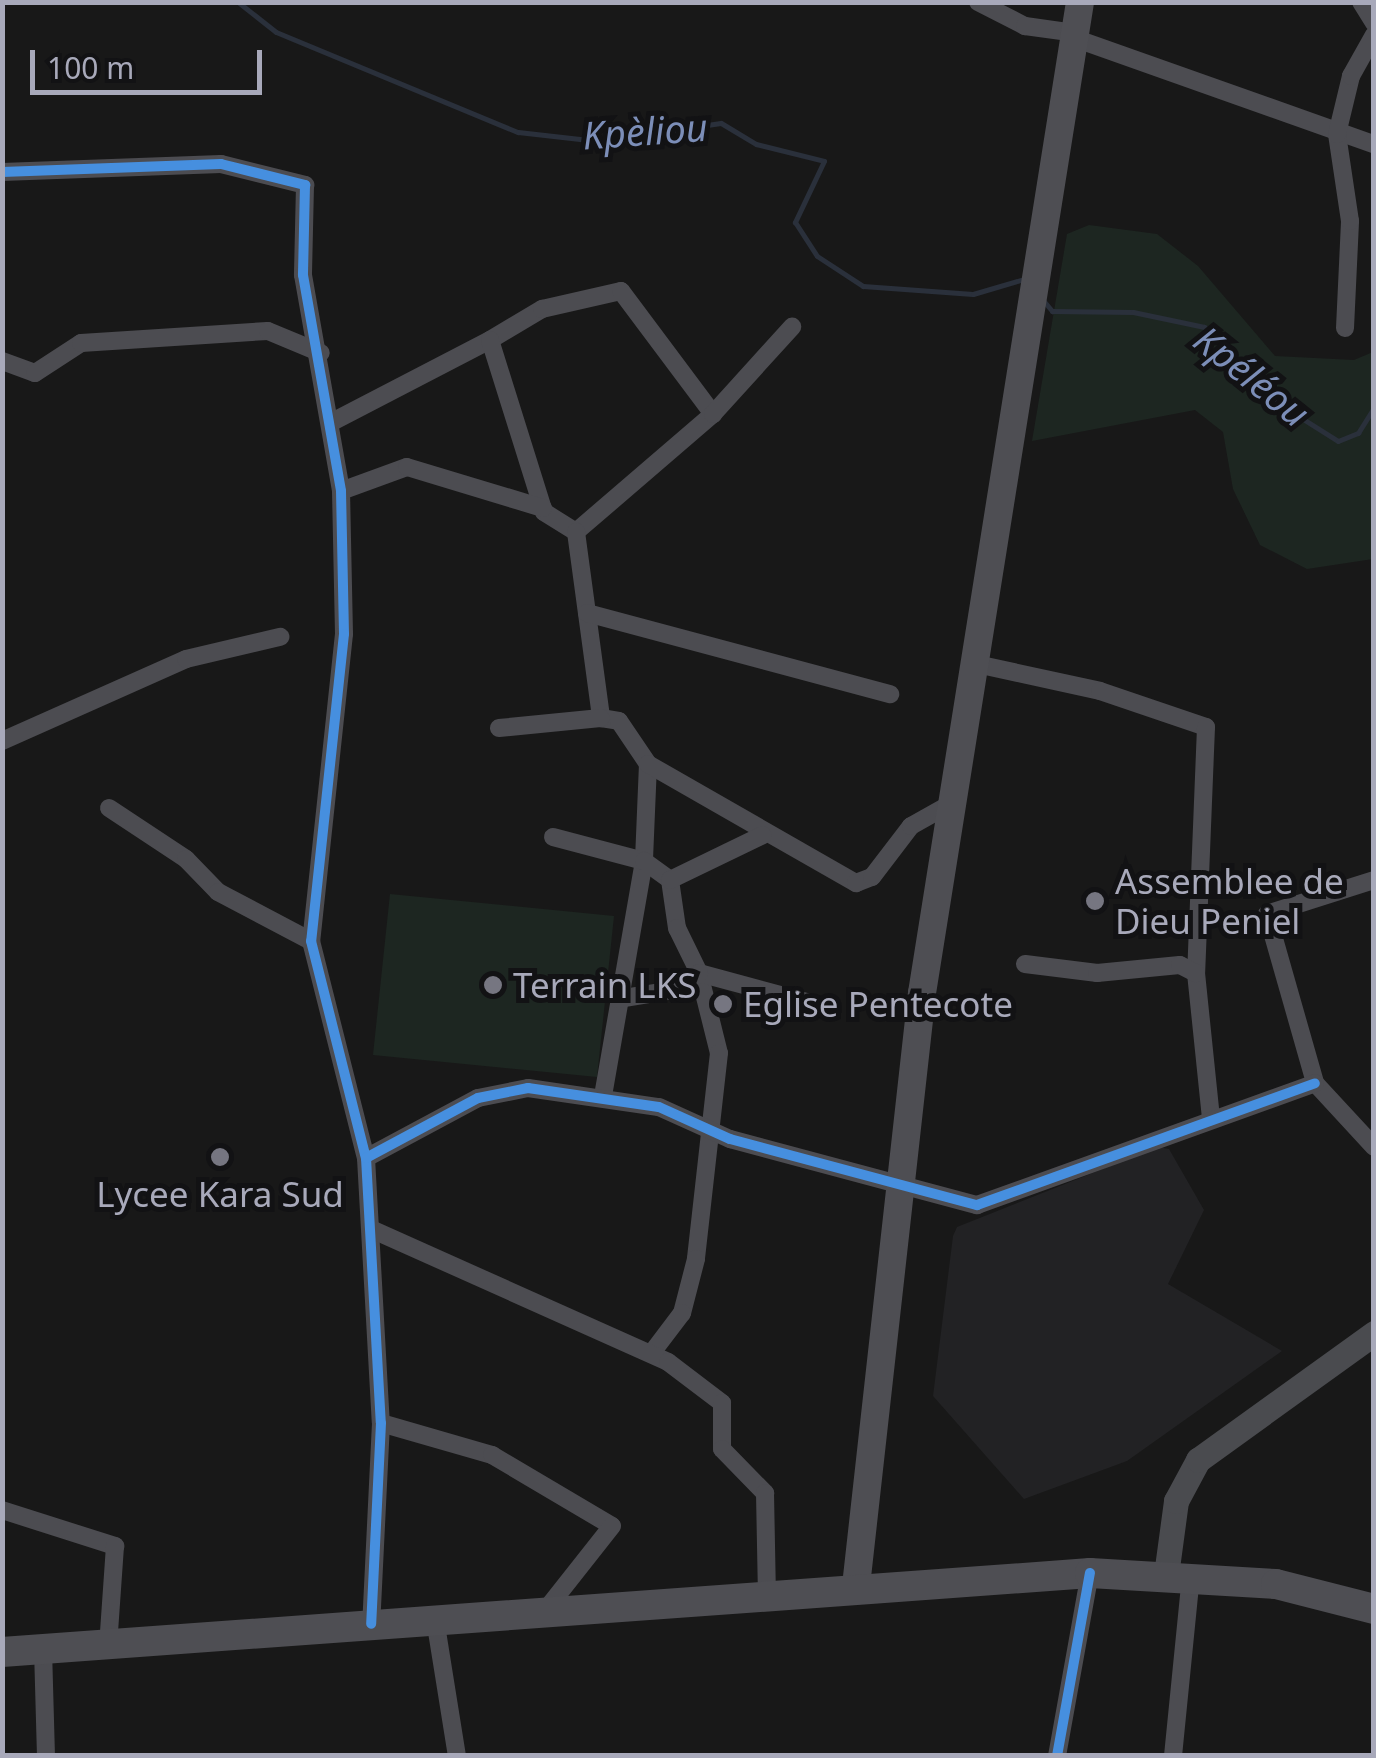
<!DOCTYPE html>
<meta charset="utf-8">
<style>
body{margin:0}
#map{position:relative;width:1376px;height:1758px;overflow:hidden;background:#181818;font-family:"Noto Sans",sans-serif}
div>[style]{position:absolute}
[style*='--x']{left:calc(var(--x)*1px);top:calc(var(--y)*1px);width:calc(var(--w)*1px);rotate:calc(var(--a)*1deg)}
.built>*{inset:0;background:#222224}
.green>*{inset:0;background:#1d2621}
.stream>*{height:5px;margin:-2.5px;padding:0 2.5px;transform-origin:2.5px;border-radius:2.5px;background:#2a303b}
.minor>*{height:18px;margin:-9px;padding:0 9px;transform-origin:9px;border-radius:9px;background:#4c4c51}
.secondary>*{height:25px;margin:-12.5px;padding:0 12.5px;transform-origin:12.5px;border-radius:12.5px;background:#4a4b4f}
.primary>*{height:28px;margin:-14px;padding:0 14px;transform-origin:14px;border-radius:14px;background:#4e4e53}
.trunk>*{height:30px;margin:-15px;padding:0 15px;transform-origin:15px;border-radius:15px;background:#4e4e53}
.cycleway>*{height:10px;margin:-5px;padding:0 5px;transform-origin:5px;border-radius:5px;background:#468fdf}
.dots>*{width:28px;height:28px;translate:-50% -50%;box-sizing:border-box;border:5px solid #121214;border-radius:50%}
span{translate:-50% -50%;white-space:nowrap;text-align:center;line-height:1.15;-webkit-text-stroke:10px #121214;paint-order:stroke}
.poi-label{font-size:35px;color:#a8a9ba}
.left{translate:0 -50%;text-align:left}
.water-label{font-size:38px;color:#7c8eb8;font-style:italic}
.frame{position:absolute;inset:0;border:5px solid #a8a9ba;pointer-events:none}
.scale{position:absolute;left:30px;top:50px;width:232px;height:45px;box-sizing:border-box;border:5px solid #a8a9ba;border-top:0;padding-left:12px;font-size:30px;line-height:35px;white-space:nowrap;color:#a8a9ba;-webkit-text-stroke:8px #121214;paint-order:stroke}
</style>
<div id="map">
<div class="built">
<i style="clip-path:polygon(1158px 1147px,1169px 1149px,1204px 1210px,1168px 1284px,1282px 1351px,1127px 1461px,1024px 1499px,933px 1396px,953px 1236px,957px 1227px)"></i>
</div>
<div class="green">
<i style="clip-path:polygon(1089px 225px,1157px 234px,1198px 266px,1275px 356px,1354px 360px,1373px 352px,1373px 559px,1307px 569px,1260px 545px,1233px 489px,1223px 432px,1195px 410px,1032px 441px,1067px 234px)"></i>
<i style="clip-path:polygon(390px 894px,614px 916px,597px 1077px,373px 1055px)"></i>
</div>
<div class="stream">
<i style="--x:238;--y:2;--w:48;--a:38.3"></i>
<i style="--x:276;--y:32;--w:262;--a:22.5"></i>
<i style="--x:518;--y:132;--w:80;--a:6.5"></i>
<i style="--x:597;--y:141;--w:125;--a:-8.3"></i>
<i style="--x:721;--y:123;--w:41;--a:31"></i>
<i style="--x:756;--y:144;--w:70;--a:14"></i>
<i style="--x:824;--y:161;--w:68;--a:115.4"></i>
<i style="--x:795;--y:222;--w:40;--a:57.1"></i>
<i style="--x:817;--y:256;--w:55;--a:33.1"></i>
<i style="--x:863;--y:286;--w:110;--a:4.2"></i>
<i style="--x:973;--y:294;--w:53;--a:-16.4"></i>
<i style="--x:1042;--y:299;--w:16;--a:50"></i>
<i style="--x:1052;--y:311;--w:81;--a:0.7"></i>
<i style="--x:1133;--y:312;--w:73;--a:11.9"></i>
<i style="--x:1204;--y:327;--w:91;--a:48.1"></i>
<i style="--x:1265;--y:395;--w:86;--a:32.2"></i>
<i style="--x:1338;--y:441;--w:22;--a:-22"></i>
<i style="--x:1358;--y:433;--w:31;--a:-58"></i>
</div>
<div class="minor">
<i style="--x:978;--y:2;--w:53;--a:27.1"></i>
<i style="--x:1025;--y:26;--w:50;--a:8"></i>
<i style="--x:1361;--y:2;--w:25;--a:58"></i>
<i style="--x:1074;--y:38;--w:318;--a:19.5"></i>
<i style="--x:2;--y:172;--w:219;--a:-2.1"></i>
<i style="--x:221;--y:164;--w:87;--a:14"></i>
<i style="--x:305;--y:185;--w:90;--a:91.3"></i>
<i style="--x:303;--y:275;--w:219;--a:80"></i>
<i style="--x:341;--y:491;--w:143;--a:88.8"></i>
<i style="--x:344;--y:634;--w:309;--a:96.1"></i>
<i style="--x:311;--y:941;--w:224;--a:75.8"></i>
<i style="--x:366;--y:1158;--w:265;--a:86.8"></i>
<i style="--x:381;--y:1423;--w:201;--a:92.8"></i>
<i style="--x:1345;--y:328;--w:107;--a:-87.3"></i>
<i style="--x:1350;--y:221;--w:88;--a:-98.5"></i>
<i style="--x:1337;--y:134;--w:60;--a:-76.4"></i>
<i style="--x:1351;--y:76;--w:47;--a:-60.7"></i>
<i style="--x:490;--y:340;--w:61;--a:-30.8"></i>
<i style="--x:542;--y:309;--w:81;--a:-12.8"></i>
<i style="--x:621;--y:291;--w:154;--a:53.2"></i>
<i style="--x:713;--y:414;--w:181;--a:139.3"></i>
<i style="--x:2;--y:361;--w:35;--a:20"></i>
<i style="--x:35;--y:373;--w:55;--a:-33.1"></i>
<i style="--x:81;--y:343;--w:187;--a:-3.7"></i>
<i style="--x:268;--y:331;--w:57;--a:22.5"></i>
<i style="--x:713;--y:414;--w:118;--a:-47.8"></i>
<i style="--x:332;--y:422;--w:178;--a:-27.4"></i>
<i style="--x:490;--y:340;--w:180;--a:72.6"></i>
<i style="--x:544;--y:512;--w:38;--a:32"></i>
<i style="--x:576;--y:532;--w:188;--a:82.3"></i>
<i style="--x:601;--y:718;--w:18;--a:9"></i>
<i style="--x:619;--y:721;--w:52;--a:56"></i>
<i style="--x:648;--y:764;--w:97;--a:92.4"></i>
<i style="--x:644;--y:861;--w:240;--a:99.9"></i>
<i style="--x:341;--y:491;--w:70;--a:-20"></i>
<i style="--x:407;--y:467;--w:142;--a:16.8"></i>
<i style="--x:587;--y:613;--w:314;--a:15"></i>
<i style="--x:972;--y:663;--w:131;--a:12.3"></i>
<i style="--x:1100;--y:691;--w:112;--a:18.8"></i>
<i style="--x:1206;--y:727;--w:246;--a:92.3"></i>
<i style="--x:1196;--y:973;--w:145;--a:84.1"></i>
<i style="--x:499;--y:728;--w:102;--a:-5.6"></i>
<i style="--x:2;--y:741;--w:201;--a:-24"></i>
<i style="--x:186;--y:659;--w:97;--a:-13.2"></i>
<i style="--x:648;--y:764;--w:240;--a:29.8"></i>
<i style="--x:856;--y:883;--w:17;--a:-21"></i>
<i style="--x:872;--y:877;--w:64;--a:-52.6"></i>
<i style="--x:911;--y:826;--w:47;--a:-29.3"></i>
<i style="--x:109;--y:808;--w:92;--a:33.5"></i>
<i style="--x:186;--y:859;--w:46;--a:45.9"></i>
<i style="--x:218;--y:892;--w:105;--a:27.8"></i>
<i style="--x:553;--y:837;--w:94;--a:14.8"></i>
<i style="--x:644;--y:861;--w:32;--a:36"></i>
<i style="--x:670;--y:880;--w:49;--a:81.7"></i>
<i style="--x:677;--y:928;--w:50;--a:63.9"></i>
<i style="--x:699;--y:973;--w:82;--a:76"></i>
<i style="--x:719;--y:1053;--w:207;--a:96.4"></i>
<i style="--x:696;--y:1259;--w:56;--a:104.5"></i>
<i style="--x:682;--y:1313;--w:51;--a:127.1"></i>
<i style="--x:670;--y:880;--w:103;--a:-25.8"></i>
<i style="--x:1374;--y:880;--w:112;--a:162.4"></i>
<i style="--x:1267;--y:914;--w:176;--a:74.1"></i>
<i style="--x:1315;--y:1083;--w:87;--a:47.3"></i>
<i style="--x:1025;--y:964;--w:73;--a:7.1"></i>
<i style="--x:1097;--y:973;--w:83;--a:-5.5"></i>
<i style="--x:1180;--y:965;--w:18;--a:27"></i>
<i style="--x:699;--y:973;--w:119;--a:15.1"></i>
<i style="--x:618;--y:999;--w:63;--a:-9.2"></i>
<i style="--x:680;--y:989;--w:25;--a:-40"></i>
<i style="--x:366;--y:1158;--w:127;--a:-28.2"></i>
<i style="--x:478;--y:1098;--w:51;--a:-11.3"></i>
<i style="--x:528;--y:1088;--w:132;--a:8.3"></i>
<i style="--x:659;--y:1107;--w:78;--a:24.3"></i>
<i style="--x:730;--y:1139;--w:256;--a:15"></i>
<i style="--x:977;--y:1205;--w:359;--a:-19.8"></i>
<i style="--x:371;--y:1229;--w:325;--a:24.1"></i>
<i style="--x:668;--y:1362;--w:68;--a:37.2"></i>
<i style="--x:722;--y:1403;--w:46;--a:90"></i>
<i style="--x:722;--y:1449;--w:62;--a:45.7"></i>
<i style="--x:765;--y:1493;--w:100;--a:88.9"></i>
<i style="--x:381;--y:1423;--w:116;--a:16.1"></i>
<i style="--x:492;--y:1455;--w:139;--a:30.6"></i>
<i style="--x:612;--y:1526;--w:110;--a:128.3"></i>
<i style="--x:2;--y:1510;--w:119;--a:17.7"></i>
<i style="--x:115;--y:1546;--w:99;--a:94"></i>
<i style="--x:435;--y:1619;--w:139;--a:80.9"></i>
<i style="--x:43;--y:1649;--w:107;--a:88.4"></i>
<i style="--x:1057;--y:1756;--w:186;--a:-79.8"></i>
<i style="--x:1173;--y:1756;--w:180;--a:-84.3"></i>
</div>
<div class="secondary">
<i style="--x:1166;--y:1575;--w:75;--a:-82.3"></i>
<i style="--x:1176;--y:1501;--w:47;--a:-61.8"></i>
<i style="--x:1198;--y:1460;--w:217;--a:-35.8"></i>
</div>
<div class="primary">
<i style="--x:856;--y:1586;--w:597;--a:-83.65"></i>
<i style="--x:922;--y:993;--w:1004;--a:-80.94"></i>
</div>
<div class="trunk">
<i style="--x:2;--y:1652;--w:1091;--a:-4.15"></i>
<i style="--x:1090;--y:1573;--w:186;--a:3.4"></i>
<i style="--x:1276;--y:1584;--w:101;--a:14.3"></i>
</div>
<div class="cycleway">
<i style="--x:2;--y:172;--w:219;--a:-2.1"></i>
<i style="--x:221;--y:164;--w:87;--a:14"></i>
<i style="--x:305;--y:185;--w:90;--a:91.3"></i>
<i style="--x:303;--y:275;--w:219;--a:80"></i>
<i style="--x:341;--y:491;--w:143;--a:88.8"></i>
<i style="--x:344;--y:634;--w:309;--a:96.1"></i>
<i style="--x:311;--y:941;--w:224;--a:75.8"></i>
<i style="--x:366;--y:1158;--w:265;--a:86.8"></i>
<i style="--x:381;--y:1423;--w:201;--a:92.8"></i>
<i style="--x:366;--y:1158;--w:127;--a:-28.2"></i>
<i style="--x:478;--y:1098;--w:51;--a:-11.3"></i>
<i style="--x:528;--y:1088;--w:132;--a:8.3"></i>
<i style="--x:659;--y:1107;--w:78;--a:24.3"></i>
<i style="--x:730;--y:1139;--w:256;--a:15"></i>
<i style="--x:977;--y:1205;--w:359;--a:-19.8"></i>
<i style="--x:1057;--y:1756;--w:186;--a:-79.8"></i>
</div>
<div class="dots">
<i style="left:1095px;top:901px;background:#767681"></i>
<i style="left:493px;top:985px;background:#767681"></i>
<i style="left:723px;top:1004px;background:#767681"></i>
<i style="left:220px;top:1157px;background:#767681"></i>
</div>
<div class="poi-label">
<span class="left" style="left:1115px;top:901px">Assemblee de<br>Dieu Peniel</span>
<span class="left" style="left:513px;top:985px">Terrain LKS</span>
<span class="left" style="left:743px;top:1004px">Eglise Pentecote</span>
<span style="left:220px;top:1194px">Lycee Kara Sud</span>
</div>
<div class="water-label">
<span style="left:645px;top:131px;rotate:-4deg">Kpèliou</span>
<span style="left:1252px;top:376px;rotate:39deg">Kpéléou</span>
</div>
<div class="frame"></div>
<div class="scale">100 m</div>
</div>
